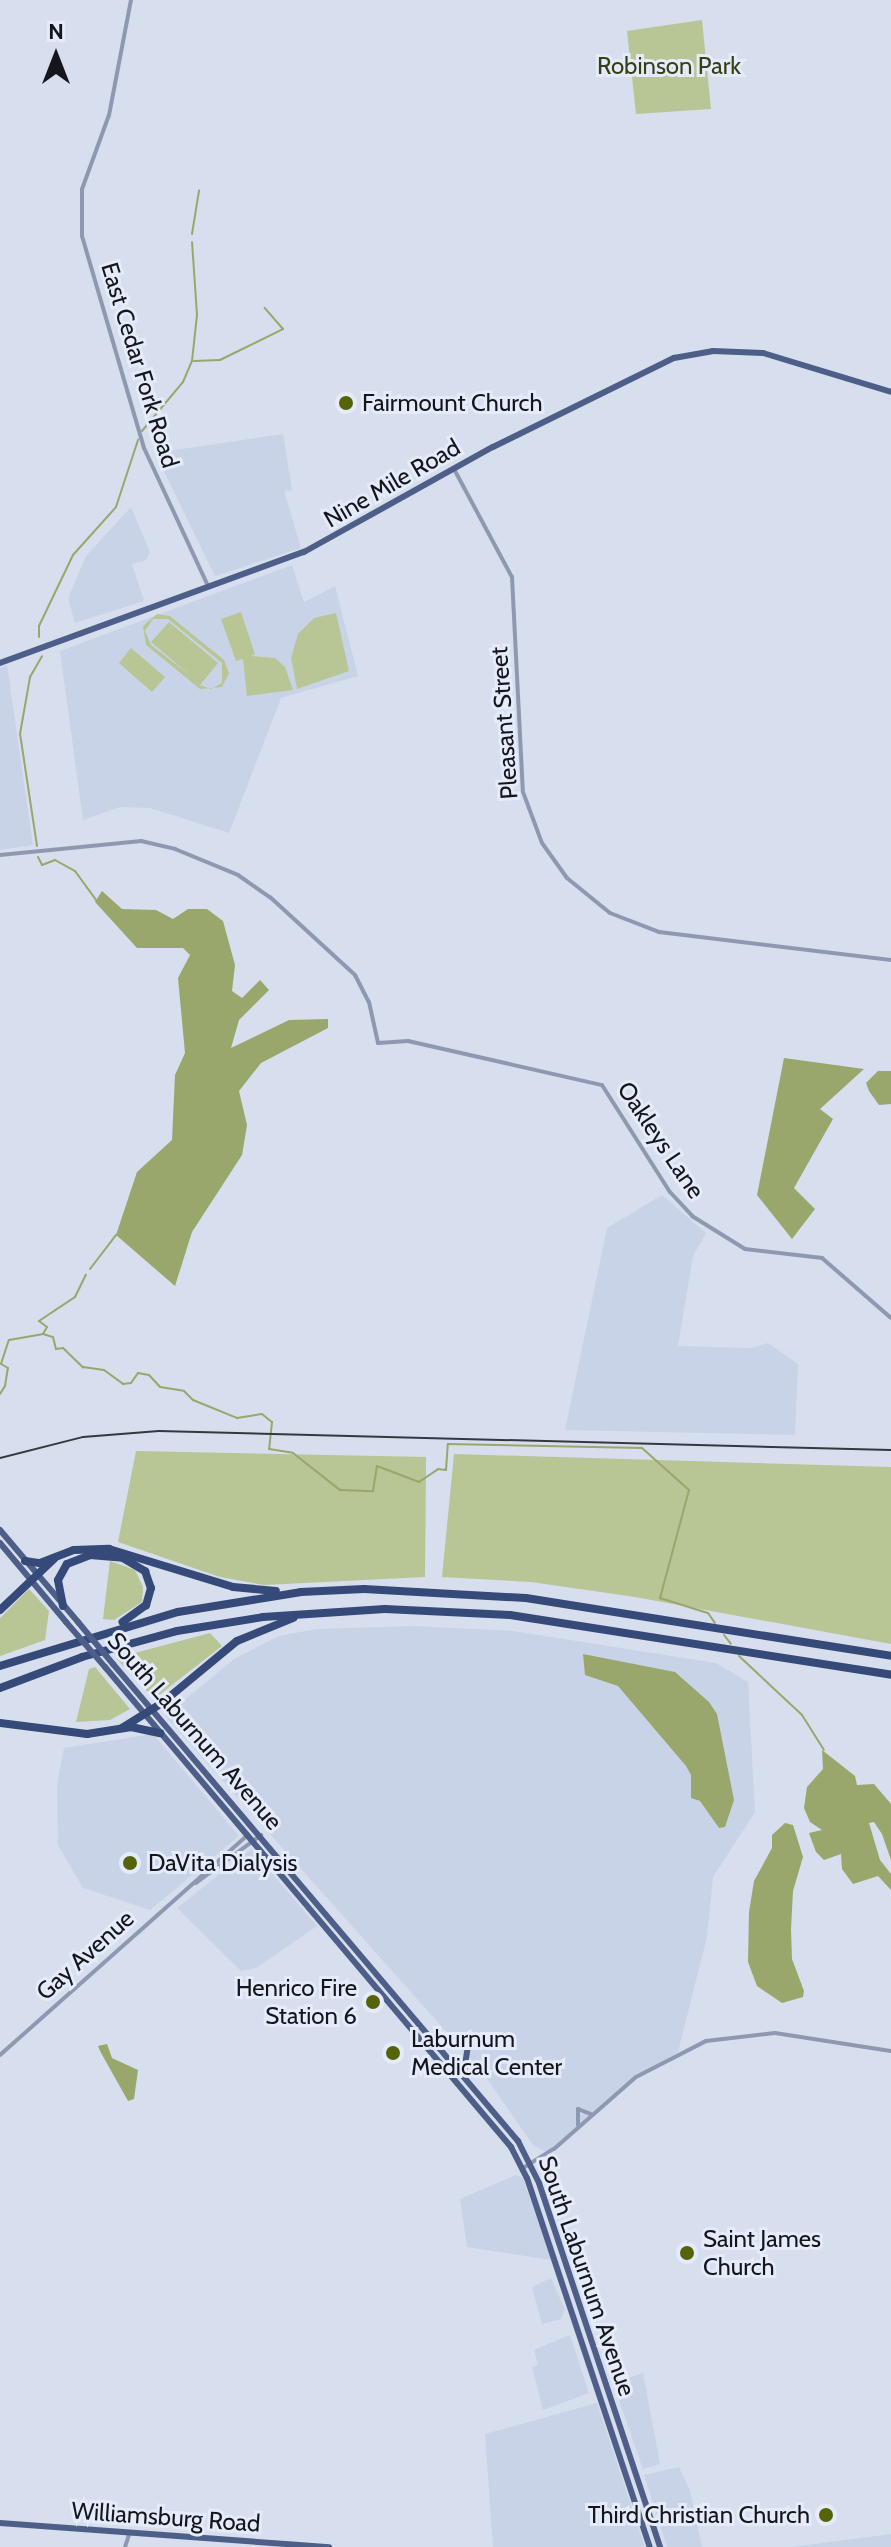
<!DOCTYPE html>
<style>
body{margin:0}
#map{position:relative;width:891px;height:2547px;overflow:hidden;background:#d7deed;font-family:Cabin,sans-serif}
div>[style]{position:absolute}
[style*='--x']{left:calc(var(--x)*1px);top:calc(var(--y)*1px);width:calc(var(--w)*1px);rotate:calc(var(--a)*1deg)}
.built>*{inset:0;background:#c9d3e8}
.green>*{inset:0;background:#b8c595}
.water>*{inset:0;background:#99a76c}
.stream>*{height:2px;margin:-1px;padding:0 1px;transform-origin:1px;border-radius:1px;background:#99a76c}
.minor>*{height:4px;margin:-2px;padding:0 2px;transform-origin:2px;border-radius:2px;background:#8e99b1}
.major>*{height:6px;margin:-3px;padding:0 3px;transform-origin:3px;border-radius:3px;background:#4d5f88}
.highway>*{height:8px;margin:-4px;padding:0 4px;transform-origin:4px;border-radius:4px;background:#364a79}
.rail>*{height:2px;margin:-1px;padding:0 1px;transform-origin:1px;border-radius:1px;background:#35383f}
.major-bridge>*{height:6px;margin:-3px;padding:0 3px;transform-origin:3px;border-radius:3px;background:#4d5f88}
.dots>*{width:22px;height:22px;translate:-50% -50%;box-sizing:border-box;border:4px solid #e4ebfa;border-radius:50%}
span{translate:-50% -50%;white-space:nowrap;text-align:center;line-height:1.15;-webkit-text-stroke:6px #e4ebfa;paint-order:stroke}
.park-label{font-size:24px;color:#374013}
.street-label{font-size:24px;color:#14161b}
.poi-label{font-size:24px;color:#14161b}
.left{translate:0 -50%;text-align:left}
.right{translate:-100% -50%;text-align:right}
.north{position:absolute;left:16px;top:16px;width:80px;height:80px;-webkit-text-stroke:6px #e4ebfa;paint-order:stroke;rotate:0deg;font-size:22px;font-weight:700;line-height:32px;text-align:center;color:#14161b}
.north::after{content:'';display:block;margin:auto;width:28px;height:36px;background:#14161b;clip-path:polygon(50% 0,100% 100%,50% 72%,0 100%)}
</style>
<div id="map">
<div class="built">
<i style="clip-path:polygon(283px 434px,292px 490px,284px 491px,301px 548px,215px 576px,155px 453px)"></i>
<i style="clip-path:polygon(131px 507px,150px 552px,146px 560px,132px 564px,144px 601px,75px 623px,68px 598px,86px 556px)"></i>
<i style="clip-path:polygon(292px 565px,304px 602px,335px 586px,358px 676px,281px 698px,229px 833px,150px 808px,120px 807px,83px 820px,60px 651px)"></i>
<i style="clip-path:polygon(7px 665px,33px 845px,0 850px,0 668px)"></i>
<i style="clip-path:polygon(662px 1195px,706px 1233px,693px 1256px,678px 1346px,752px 1348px,768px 1343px,798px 1364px,795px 1435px,565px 1430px,607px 1228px)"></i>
<i style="clip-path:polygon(413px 1626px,513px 1631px,716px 1663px,748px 1682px,755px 1812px,713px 1877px,707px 1937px,678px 2052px,642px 2074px,548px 2153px,533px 2145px,483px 2073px,165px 1716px,234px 1659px,279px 1636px,316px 1629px)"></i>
<i style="clip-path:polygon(153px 1734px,239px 1836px,150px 1910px,83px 1888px,58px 1845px,57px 1785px,64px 1748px)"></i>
<i style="clip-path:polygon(251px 1849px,317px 1926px,256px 1968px,241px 1971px,177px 1908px)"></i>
<i style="clip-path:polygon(516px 2175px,523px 2178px,551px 2260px,467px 2247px,460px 2199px)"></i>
<i style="clip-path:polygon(551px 2278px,565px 2310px,561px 2319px,542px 2324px,532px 2287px)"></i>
<i style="clip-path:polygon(570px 2335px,589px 2393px,543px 2410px,532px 2367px,538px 2365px,534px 2350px)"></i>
<i style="clip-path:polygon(643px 2373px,660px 2464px,643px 2469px,613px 2383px)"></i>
<i style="clip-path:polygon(597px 2403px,645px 2547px,493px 2547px,485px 2434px)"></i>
<i style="clip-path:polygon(679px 2467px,690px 2491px,702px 2547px,667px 2547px,644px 2475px)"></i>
<i style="clip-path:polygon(891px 2534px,891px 2547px,792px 2547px,807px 2545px)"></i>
</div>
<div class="green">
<i style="clip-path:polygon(702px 20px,711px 109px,636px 114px,627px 31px)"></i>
<i style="clip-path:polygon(241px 612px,255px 654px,251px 656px,275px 658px,285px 667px,293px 690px,247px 696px,243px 659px,236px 661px,221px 619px)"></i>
<i style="clip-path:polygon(336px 613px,349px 671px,297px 689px,291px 658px,298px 634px,314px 618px)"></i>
<i style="clip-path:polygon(evenodd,157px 614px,170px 616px,224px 660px,229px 673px,222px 687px,200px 689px,146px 645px,143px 626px,157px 614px,153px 619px,168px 619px,222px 663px,222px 683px,211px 689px,200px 685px,218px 663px,169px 622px,151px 642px,191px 676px,151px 645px,145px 631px,153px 619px)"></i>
<i style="clip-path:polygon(131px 648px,165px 677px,152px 692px,119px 663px)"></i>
<i style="clip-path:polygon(136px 1451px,426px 1457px,425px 1577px,264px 1585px,220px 1577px,118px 1542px)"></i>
<i style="clip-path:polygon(454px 1454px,891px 1467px,891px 1644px,635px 1597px,531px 1582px,442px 1577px)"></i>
<i style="clip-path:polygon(110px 1561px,135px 1570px,143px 1587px,142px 1602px,114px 1620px,103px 1619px)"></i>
<i style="clip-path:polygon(29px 1589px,49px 1611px,45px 1640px,0 1656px,0 1618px)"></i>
<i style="clip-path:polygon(210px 1633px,222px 1646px,154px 1699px,116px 1658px)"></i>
<i style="clip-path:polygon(95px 1667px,130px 1709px,110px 1720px,76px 1722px,89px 1669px)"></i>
</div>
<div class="water">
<i style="clip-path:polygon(102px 891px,122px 909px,156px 910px,173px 919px,188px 909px,207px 909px,223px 921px,235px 965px,232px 991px,242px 998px,260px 980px,269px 990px,239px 1020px,231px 1048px,289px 1020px,328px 1019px,328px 1028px,261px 1063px,239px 1091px,247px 1125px,242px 1155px,192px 1232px,175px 1286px,116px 1235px,137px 1172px,172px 1140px,175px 1075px,185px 1053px,178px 978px,190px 955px,183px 948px,137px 948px,95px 902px)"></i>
<i style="clip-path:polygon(784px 1058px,864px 1069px,820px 1109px,833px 1119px,794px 1188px,815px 1209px,792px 1239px,757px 1195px)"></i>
<i style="clip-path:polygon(878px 1071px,891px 1071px,891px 1104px,879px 1105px,869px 1091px,866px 1083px)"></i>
<i style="clip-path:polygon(583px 1654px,675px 1672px,709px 1702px,717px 1714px,734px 1800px,725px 1827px,719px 1828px,700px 1801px,691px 1798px,691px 1775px,686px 1766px,618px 1686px,585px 1675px)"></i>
<i style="clip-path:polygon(822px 1750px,855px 1776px,857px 1785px,874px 1784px,891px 1804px,891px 1860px,882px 1834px,874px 1822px,869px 1823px,880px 1860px,891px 1874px,891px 1890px,878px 1876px,853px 1884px,842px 1869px,841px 1854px,824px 1860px,816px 1852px,809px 1833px,822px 1830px,810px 1822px,804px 1808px,807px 1787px,823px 1769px)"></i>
<i style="clip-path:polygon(785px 1823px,793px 1825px,803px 1857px,793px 1891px,791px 1929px,792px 1959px,804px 1991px,803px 1997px,782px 2003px,757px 1986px,748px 1962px,749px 1912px,754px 1881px,772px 1848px,772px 1835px)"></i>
<i style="clip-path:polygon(107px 2044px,112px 2058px,138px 2070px,134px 2099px,128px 2101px,100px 2051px,98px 2046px)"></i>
</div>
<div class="stream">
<i style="--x:192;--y:234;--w:44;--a:-80.8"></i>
<i style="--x:194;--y:361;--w:26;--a:-2"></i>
<i style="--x:220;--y:360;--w:70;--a:-26.2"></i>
<i style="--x:283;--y:329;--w:28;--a:-131"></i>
<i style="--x:142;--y:431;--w:64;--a:-50.1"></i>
<i style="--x:183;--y:382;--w:23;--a:-67"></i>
<i style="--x:192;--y:361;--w:46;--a:-83.8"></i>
<i style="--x:197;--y:315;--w:73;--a:-93.9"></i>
<i style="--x:39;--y:637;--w:11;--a:-90"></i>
<i style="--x:39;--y:626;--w:79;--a:-64.4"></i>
<i style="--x:73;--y:555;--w:64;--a:-48.1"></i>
<i style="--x:116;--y:507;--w:71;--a:-71.8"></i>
<i style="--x:37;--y:846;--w:113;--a:-98.6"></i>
<i style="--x:20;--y:734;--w:58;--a:-80"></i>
<i style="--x:30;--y:677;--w:24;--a:-60"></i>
<i style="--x:38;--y:857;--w:9;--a:63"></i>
<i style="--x:42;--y:865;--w:14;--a:-21"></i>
<i style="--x:55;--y:860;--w:23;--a:29"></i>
<i style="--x:75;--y:871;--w:36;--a:54"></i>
<i style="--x:90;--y:1269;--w:43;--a:-52.6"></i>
<i style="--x:43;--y:1334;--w:10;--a:17"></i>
<i style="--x:53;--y:1337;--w:12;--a:76"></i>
<i style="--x:56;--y:1349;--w:7;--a:-8"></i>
<i style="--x:63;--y:1348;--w:28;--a:44"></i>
<i style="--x:83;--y:1367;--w:21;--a:8"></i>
<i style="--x:104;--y:1370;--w:24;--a:36"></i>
<i style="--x:123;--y:1384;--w:8;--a:-7"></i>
<i style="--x:131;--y:1383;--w:12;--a:-55"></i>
<i style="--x:138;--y:1373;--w:11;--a:10"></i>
<i style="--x:149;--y:1375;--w:16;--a:47"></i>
<i style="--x:160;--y:1387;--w:24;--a:9"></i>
<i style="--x:184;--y:1391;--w:13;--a:45"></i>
<i style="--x:193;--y:1400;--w:48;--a:22.2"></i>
<i style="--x:237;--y:1418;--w:25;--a:-9"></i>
<i style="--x:262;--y:1414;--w:13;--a:39"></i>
<i style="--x:272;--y:1422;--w:27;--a:96"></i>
<i style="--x:269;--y:1449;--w:24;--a:9"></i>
<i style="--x:293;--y:1453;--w:60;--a:38.2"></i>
<i style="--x:340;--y:1490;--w:33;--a:2"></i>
<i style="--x:373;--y:1491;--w:25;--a:-81"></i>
<i style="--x:377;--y:1466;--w:45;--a:20.9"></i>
<i style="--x:419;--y:1482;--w:23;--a:-34"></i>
<i style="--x:438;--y:1469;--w:8;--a:7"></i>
<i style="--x:446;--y:1470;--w:26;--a:-86"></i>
<i style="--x:448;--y:1444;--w:194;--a:1.2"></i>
<i style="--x:642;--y:1448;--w:63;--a:41.8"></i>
<i style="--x:689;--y:1490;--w:112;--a:105"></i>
<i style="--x:660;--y:1598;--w:50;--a:17.4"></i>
<i style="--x:708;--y:1613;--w:12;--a:55"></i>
<i style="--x:0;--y:1394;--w:9;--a:-58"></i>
<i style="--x:5;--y:1386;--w:18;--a:-81"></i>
<i style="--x:8;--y:1368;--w:8;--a:-150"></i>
<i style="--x:1;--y:1364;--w:25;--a:-72"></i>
<i style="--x:9;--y:1340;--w:35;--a:-10"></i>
<i style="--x:43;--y:1334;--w:8;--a:-60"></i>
<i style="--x:47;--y:1327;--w:10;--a:-143"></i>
<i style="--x:39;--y:1321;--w:43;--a:-33.7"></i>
<i style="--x:75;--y:1297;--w:25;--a:-64"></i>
<i style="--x:724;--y:1635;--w:11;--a:52"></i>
<i style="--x:739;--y:1656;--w:86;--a:43.1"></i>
<i style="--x:802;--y:1715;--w:41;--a:57.8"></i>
</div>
<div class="minor">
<i style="--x:131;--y:0;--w:117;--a:100.8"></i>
<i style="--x:109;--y:115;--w:79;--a:110"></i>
<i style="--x:82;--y:189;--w:47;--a:90"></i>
<i style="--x:82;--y:236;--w:221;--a:73.7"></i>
<i style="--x:144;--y:448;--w:152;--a:65.1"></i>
<i style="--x:454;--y:469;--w:123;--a:61.8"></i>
<i style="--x:512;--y:577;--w:215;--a:87.1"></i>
<i style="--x:523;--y:792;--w:54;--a:69.6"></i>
<i style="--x:542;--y:843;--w:43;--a:54.5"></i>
<i style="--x:567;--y:878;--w:55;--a:39.1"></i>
<i style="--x:610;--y:913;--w:53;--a:21.2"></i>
<i style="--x:659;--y:932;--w:234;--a:6.9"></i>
<i style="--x:0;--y:855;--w:142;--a:-5.7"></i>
<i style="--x:141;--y:841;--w:35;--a:13"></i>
<i style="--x:175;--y:849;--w:68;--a:22.4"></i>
<i style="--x:238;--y:875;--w:39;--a:35"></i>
<i style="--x:270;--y:897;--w:115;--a:42.5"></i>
<i style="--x:355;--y:975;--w:30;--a:63"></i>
<i style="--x:369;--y:1002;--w:42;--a:77.6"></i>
<i style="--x:378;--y:1043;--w:30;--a:-4"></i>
<i style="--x:408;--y:1041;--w:199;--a:12.8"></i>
<i style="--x:602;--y:1085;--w:127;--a:57.6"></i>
<i style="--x:670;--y:1192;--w:33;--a:47"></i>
<i style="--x:692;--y:1216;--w:62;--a:31.9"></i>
<i style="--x:745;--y:1249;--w:78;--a:6.7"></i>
<i style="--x:822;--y:1258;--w:91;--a:41"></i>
<i style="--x:196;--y:1883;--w:81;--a:-36.4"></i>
<i style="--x:0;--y:2055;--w:332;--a:-41.6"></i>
<i style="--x:578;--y:2125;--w:16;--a:-90"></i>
<i style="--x:578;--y:2109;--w:14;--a:21"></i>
<i style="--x:523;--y:2168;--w:36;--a:-32"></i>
<i style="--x:554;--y:2149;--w:109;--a:-41.3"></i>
<i style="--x:636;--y:2077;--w:79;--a:-27.2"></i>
<i style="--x:706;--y:2041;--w:69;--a:-6.6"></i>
<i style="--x:775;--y:2033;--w:117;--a:8.8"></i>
<i style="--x:125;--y:2547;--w:16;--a:-72"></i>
</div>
<div class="major">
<i style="--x:0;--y:663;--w:324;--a:-20.1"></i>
<i style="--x:304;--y:552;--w:216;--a:-29.1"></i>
<i style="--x:493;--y:447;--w:202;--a:-26.2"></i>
<i style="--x:674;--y:358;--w:40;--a:-10"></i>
<i style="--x:713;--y:351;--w:50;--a:2.3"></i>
<i style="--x:763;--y:353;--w:134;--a:16.9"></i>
<i style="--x:0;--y:1530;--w:121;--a:49.7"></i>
<i style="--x:0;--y:1543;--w:103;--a:50.1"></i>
<i style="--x:113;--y:1664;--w:626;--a:49.67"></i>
<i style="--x:518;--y:2141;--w:47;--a:63.4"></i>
<i style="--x:539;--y:2183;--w:384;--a:71.6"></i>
<i style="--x:105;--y:1667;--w:629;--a:49.77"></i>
<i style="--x:511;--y:2147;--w:35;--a:63"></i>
<i style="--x:527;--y:2178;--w:389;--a:71.6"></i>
<i style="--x:464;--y:2071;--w:24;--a:-81"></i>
<i style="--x:0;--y:2523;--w:330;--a:4.2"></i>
</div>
<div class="highway">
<i style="--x:25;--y:1561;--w:15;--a:8"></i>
<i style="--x:40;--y:1563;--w:36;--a:-21"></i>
<i style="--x:74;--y:1550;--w:35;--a:-2"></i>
<i style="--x:109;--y:1549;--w:130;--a:17"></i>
<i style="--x:233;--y:1587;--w:43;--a:5.3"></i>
<i style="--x:63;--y:1606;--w:26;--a:-101"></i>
<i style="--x:58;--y:1580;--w:18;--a:-61"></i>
<i style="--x:67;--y:1564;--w:25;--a:-21"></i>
<i style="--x:90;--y:1555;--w:33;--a:5"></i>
<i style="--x:123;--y:1558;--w:26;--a:31"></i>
<i style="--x:145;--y:1571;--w:18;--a:71"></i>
<i style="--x:151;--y:1588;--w:18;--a:106"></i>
<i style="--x:146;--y:1605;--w:29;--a:144"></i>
<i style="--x:0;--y:1610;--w:74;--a:-43.4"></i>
<i style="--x:0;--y:1666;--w:186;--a:-16.9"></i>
<i style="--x:178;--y:1612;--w:125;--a:-9.2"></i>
<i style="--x:301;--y:1592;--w:63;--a:-2.7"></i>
<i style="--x:364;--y:1589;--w:162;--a:3.2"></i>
<i style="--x:526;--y:1598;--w:370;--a:9"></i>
<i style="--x:0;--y:1688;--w:88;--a:-20.7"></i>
<i style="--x:82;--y:1657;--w:98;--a:-15.3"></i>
<i style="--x:177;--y:1631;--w:87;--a:-9.2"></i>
<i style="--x:263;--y:1617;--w:122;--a:-3.8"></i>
<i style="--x:385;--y:1609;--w:125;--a:2.7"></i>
<i style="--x:510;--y:1615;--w:386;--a:8.9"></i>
<i style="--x:0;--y:1723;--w:88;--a:7.2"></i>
<i style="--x:87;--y:1734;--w:45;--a:-9"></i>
<i style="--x:131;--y:1727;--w:30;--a:12"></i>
<i style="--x:122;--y:1728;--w:47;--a:-32"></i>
<i style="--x:162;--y:1703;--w:97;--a:-39.6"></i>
<i style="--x:237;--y:1641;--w:61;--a:-22.3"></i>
</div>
<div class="rail">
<i style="--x:0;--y:1458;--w:86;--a:-14.2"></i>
<i style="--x:83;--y:1437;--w:76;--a:-4.5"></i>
<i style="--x:159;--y:1431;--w:732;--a:1.49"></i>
</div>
<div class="major-bridge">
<i style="--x:66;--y:1622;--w:60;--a:49.1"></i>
<i style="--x:78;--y:1622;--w:55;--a:50.2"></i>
</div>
<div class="dots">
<i style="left:346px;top:403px;background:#55640a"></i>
<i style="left:130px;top:1863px;background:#55640a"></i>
<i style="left:373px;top:2002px;background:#55640a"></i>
<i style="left:393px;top:2053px;background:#55640a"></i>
<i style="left:687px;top:2253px;background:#55640a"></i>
<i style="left:826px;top:2515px;background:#55640a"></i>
</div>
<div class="park-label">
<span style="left:669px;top:66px">Robinson Park</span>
</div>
<div class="street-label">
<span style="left:140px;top:365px;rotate:73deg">East Cedar Fork Road</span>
<span style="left:392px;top:483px;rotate:-30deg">Nine Mile Road</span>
<span style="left:504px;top:723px;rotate:-94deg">Pleasant Street</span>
<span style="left:661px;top:1140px;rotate:56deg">Oakleys Lane</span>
<span style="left:195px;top:1731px;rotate:49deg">South Laburnum Avenue</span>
<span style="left:85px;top:1955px;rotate:-42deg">Gay Avenue</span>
<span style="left:587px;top:2276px;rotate:71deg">South Laburnum Avenue</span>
<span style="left:166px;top:2517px;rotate:4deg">Williamsburg Road</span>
</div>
<div class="poi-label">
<span class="left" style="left:362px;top:403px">Fairmount Church</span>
<span class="left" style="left:148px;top:1863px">DaVita Dialysis</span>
<span class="right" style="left:357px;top:2002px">Henrico Fire<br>Station 6</span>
<span class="left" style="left:411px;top:2053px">Laburnum<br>Medical Center</span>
<span class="left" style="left:703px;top:2253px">Saint James<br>Church</span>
<span class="right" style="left:810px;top:2515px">Third Christian Church</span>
</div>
<div class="north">N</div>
</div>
